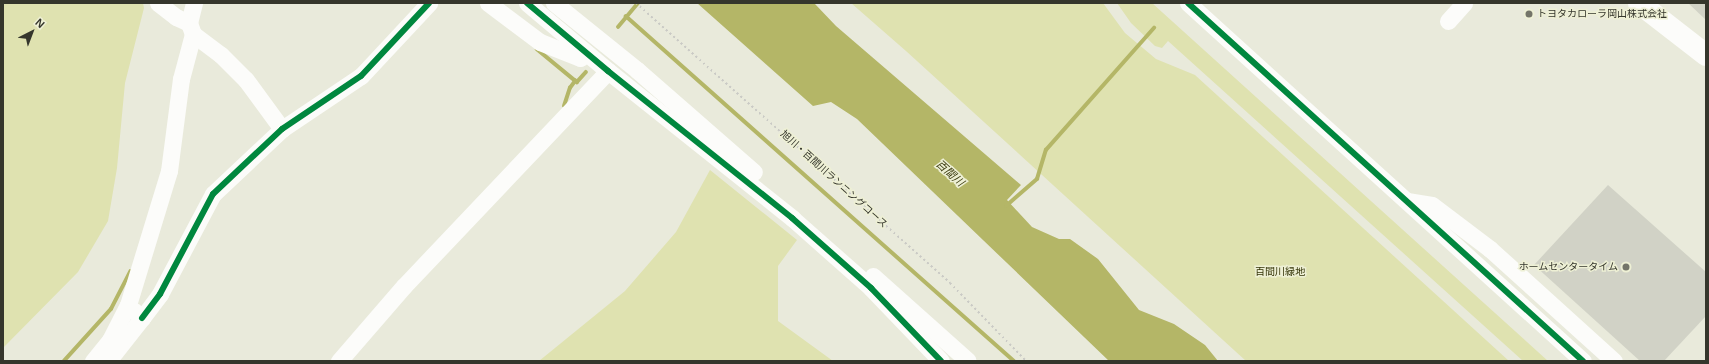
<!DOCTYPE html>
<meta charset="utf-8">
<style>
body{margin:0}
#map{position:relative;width:1709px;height:364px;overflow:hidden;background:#e9eadb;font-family:Arial,"Noto Sans JP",sans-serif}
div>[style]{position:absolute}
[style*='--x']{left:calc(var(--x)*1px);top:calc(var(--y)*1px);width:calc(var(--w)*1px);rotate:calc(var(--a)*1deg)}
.green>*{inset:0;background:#dfe2b0}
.water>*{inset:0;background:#b4b667}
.stream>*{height:3.5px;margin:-1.75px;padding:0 1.75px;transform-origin:1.75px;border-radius:1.75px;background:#b4b667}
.building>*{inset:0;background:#d1d2c6}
.path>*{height:2px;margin-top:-1px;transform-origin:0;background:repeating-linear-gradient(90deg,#cacac5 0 2px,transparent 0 5px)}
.minor>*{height:17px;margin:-8.5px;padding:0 8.5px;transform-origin:8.5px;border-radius:8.5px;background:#fcfcfa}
.highway>*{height:22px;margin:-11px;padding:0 11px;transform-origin:11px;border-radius:11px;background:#fcfcfa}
.cycleway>*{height:6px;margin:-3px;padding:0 3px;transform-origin:3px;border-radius:3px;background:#00873e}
.dots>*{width:11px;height:11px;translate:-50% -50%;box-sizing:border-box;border:2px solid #eef0d5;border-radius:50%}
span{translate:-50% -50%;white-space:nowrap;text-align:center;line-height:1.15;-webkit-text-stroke:3px #eef0d5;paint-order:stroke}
.poi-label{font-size:10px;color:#35362c}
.left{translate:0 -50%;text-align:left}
.right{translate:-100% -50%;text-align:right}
.street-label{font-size:10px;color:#35362c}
.park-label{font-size:10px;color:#343407}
.water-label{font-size:11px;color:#3d3e12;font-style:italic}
.frame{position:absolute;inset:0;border:4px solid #35362c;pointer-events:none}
.north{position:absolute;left:12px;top:12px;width:40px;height:40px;-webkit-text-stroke:3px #eef0d5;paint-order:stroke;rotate:42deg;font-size:11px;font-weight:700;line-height:16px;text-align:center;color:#35362c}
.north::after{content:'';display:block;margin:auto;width:14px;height:18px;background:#35362c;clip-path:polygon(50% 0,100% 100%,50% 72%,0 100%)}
</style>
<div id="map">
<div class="green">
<i style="clip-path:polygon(3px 3px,143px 3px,144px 8px,125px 83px,117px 168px,108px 221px,78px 272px,3px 348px)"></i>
<i style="clip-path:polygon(851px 3px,1103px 3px,1125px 33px,1156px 59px,1195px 75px,1509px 361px,1246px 361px,906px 51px)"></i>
<i style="clip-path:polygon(1117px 3px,1152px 3px,1548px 361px,1523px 361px,1168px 41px,1162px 48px,1155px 46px,1131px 23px)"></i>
<i style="clip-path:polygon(710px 170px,797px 240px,778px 266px,778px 321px,833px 361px,539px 361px,625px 291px,676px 232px)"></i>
</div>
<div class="water">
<i style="clip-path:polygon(697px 3px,815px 4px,836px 26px,1021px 185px,1007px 200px,1032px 227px,1059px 239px,1070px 239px,1098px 259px,1139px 310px,1174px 324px,1205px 345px,1218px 361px,1109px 361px,857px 119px,831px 102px,813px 106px)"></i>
</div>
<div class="stream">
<i style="--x:626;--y:16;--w:519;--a:41.64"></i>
<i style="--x:618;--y:27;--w:31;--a:-50"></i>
<i style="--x:537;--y:49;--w:52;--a:39.5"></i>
<i style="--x:577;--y:82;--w:13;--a:-48"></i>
<i style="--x:564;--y:106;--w:19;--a:-72"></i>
<i style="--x:570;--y:88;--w:9;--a:-54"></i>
<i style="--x:1006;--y:206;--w:41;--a:-41.1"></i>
<i style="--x:1037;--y:179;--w:30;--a:-73"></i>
<i style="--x:1046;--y:150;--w:163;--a:-48.5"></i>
<i style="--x:64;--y:361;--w:70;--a:-47.9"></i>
<i style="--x:111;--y:309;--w:42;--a:-62.8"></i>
</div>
<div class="building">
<i style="clip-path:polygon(1688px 3px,1706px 3px,1706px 20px)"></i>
<i style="clip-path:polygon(1608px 185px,1706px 272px,1706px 316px,1664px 361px,1640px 361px,1534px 265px)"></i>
</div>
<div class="path">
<i style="--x:636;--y:3;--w:421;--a:41.7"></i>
<i style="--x:950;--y:283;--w:109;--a:45.7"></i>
</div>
<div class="minor">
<i style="--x:158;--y:3;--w:23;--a:38"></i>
<i style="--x:176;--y:17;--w:14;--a:25"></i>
<i style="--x:488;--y:3;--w:65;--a:36.9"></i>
<i style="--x:540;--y:42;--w:43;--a:21.8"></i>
<i style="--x:580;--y:58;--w:8;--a:-45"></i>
<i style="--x:527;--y:3;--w:106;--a:40"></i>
<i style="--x:608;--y:71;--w:236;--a:38.6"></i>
<i style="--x:792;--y:218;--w:106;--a:41.5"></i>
<i style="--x:871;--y:288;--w:101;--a:46.2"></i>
<i style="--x:554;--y:3;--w:107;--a:38.9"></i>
<i style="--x:637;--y:70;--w:155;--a:41.1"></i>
<i style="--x:1188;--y:3;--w:533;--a:42.19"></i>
<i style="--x:1448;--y:21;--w:24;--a:-48"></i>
<i style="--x:193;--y:34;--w:35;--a:37"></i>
<i style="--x:221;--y:55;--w:35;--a:45"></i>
<i style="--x:246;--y:80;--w:61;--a:53.7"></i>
<i style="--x:1407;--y:201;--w:25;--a:9"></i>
<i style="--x:1432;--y:205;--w:73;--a:37.2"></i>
<i style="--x:1490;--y:249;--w:167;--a:42.1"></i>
<i style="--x:873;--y:276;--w:127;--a:41.8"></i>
<i style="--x:142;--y:318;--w:30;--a:-53"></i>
<i style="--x:160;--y:294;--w:113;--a:-62.1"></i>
<i style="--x:213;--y:194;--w:95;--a:-43.3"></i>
<i style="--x:282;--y:129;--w:95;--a:-33.9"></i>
<i style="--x:361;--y:76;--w:100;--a:-47"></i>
<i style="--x:93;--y:361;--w:27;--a:-51"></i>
<i style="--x:110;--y:340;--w:39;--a:-63"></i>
<i style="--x:128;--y:305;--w:140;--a:-73"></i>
<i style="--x:169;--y:171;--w:93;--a:-82.6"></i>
<i style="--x:181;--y:79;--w:47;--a:-75.1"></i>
<i style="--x:193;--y:34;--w:12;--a:-110"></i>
<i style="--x:189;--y:23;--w:21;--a:-76"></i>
<i style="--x:108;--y:361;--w:55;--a:-51.7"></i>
<i style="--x:142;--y:318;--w:11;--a:-139"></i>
<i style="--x:339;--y:361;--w:99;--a:-49.1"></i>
<i style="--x:404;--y:286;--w:296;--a:-46.5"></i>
</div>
<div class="highway">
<i style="--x:1639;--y:3;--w:85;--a:37.8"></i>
</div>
<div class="cycleway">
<i style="--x:527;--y:3;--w:106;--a:40"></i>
<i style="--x:608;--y:71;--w:236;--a:38.6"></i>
<i style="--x:792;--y:218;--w:106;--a:41.5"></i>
<i style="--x:871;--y:288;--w:101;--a:46.2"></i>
<i style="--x:1188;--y:3;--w:533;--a:42.19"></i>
<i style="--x:142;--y:318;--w:30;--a:-53"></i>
<i style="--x:160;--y:294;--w:113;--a:-62.1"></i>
<i style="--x:213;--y:194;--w:95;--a:-43.3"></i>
<i style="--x:282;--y:129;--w:95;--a:-33.9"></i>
<i style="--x:361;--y:76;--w:100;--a:-47"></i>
</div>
<div class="dots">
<i style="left:1529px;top:14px;background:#747569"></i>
<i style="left:1626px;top:267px;background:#747569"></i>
</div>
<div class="poi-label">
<span class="left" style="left:1537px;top:14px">トヨタカローラ岡山株式会社</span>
<span class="right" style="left:1618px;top:267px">ホームセンタータイム</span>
</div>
<div class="street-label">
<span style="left:834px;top:179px;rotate:42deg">旭川・百間川ランニングコース</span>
</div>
<div class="park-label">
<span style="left:1280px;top:272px">百間川緑地</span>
</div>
<div class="water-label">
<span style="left:950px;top:173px;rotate:42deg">百間川</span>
</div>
<div class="frame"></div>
<div class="north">N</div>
</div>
